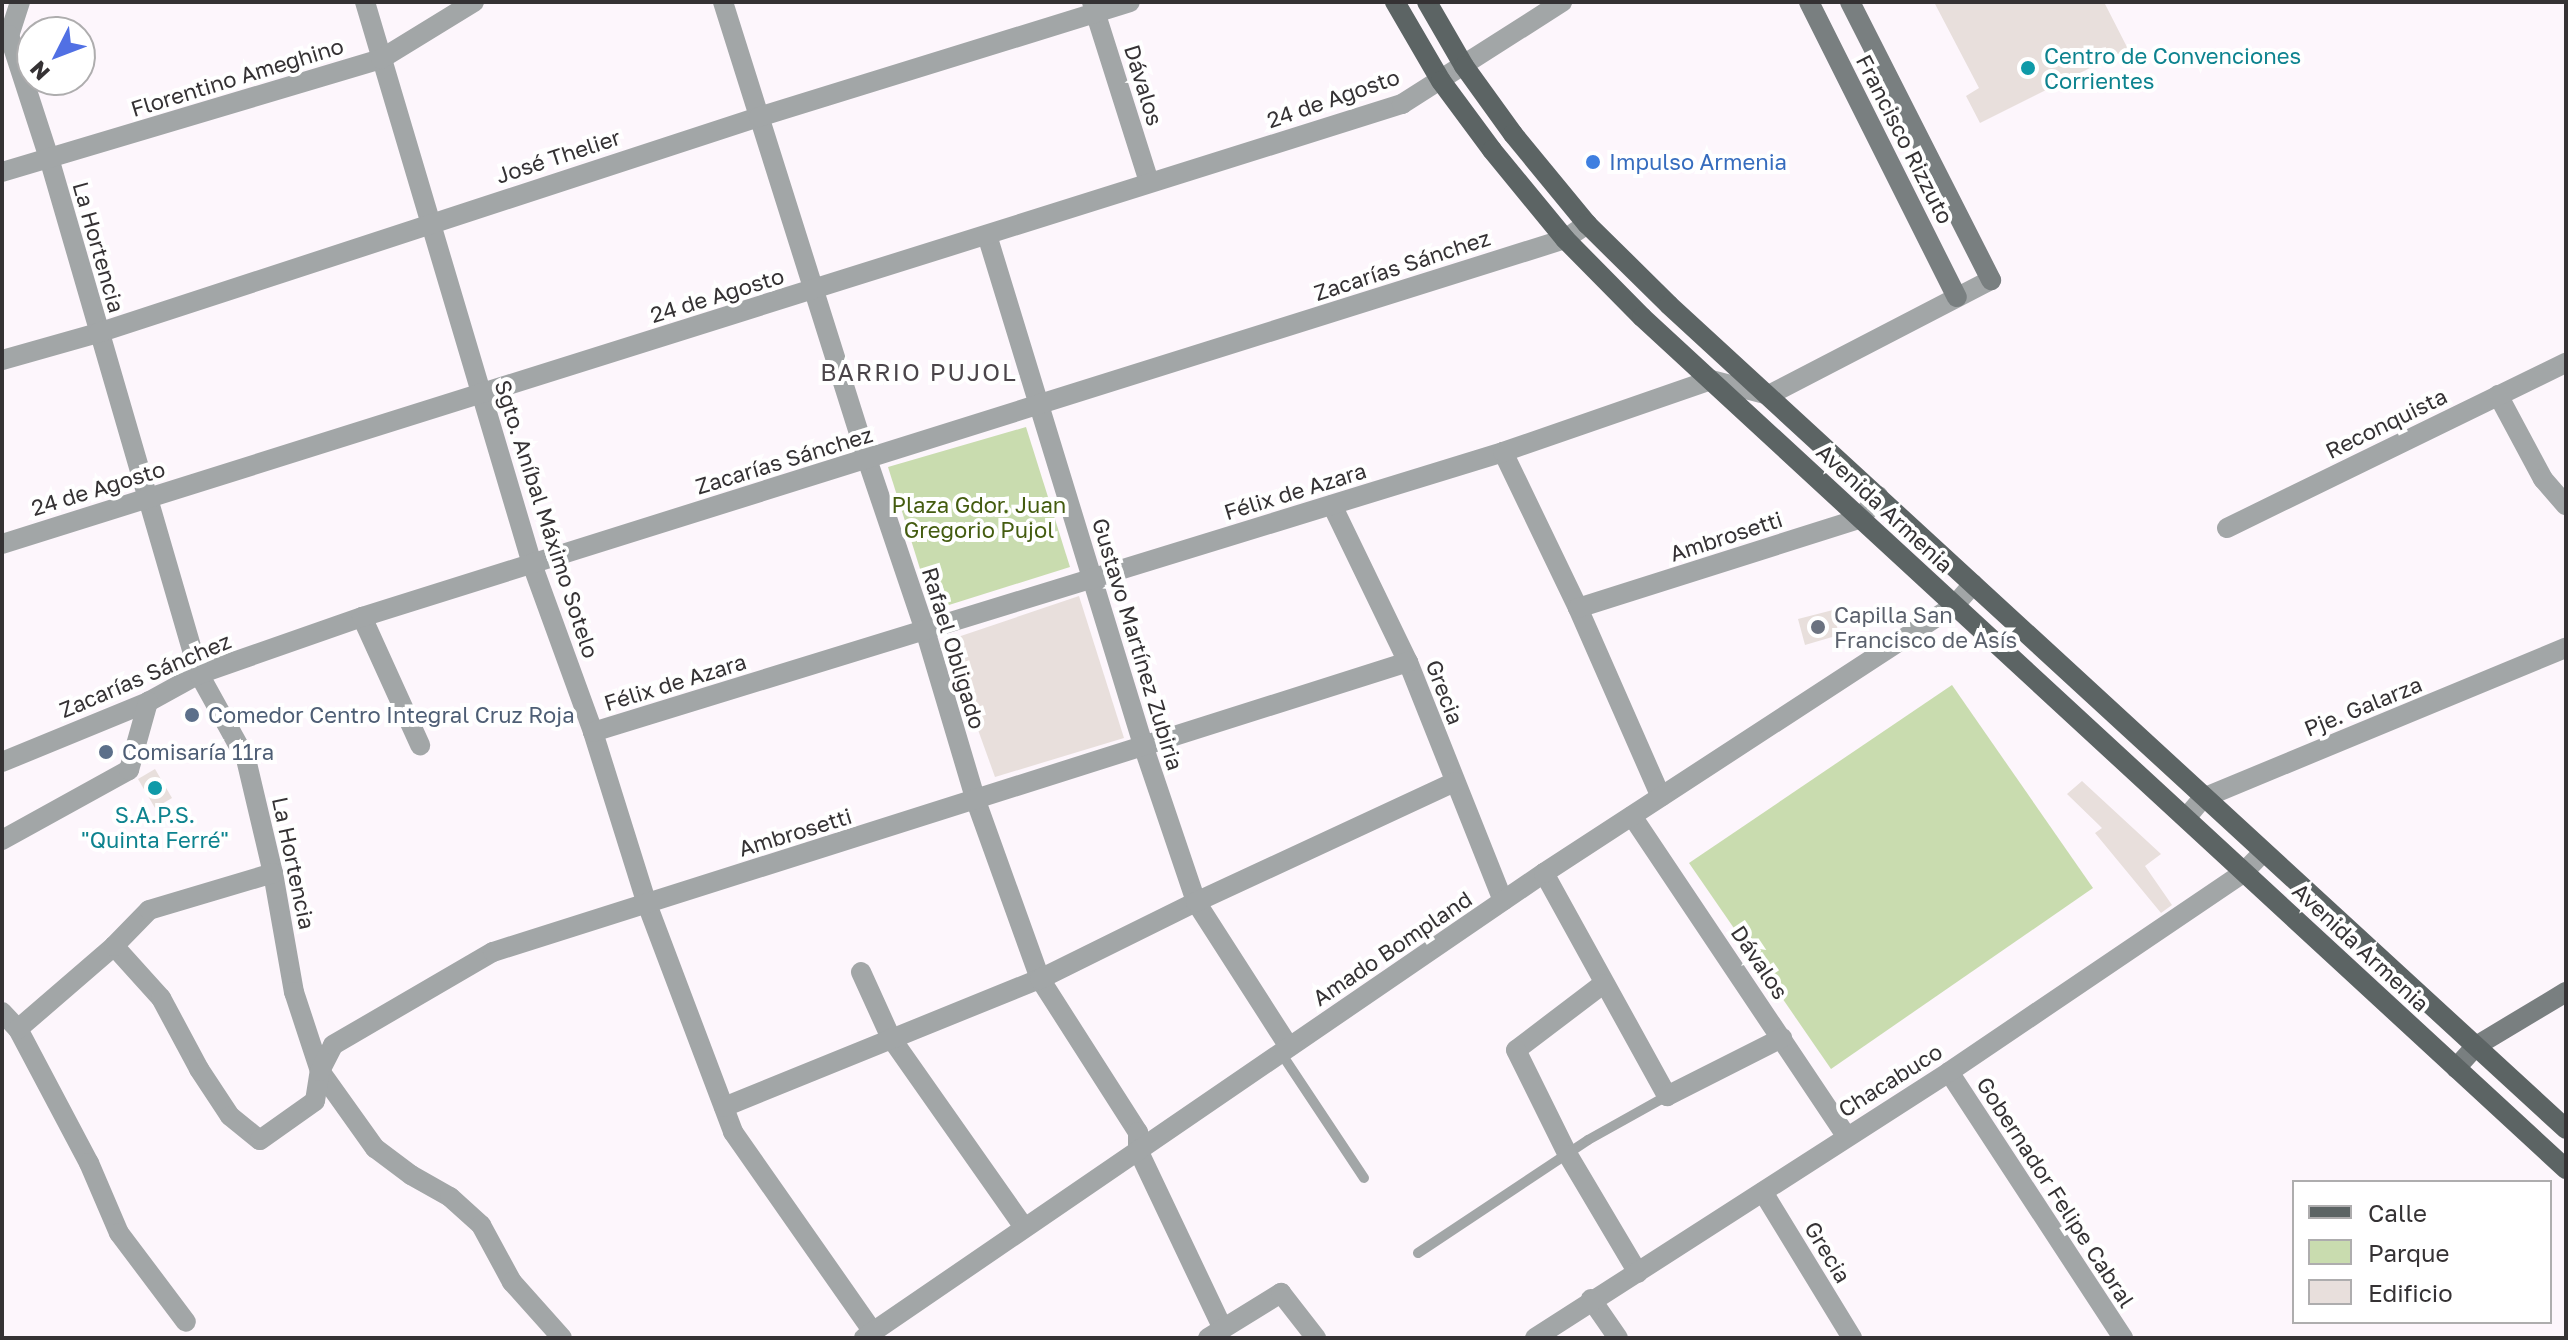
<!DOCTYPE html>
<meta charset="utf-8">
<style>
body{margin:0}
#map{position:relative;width:2568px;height:1340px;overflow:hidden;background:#fdf6fc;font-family:"Golos Text",sans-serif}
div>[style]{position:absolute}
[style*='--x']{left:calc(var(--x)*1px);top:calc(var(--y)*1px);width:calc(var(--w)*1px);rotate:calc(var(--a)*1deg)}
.green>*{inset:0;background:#c9dcaf}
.building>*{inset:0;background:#e8dfdc}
.lane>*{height:10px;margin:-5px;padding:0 5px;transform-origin:5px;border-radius:5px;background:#a2a6a7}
.street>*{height:20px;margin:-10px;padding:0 10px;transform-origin:10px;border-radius:10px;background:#a2a6a7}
.secondary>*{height:20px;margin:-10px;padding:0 10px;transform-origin:10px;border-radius:10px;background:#797f80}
.primary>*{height:20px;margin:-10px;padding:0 10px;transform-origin:10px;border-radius:10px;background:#5c6464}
.dots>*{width:22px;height:22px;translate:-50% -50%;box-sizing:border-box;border:4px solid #fff;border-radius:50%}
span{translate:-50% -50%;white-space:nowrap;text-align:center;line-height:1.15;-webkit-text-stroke:8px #fff;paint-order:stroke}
.culture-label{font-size:22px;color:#0d838f}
.left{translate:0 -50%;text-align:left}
.street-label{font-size:22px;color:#353234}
.shop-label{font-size:22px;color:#366cbe}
.park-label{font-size:22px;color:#445c10}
.worship-label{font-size:22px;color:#5b616d}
.service-label{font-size:22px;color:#4e5e75}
.neighbourhood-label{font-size:24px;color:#4b454a;letter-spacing:2px}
.frame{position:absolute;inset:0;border:4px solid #353234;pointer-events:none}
.legend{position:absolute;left:2292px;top:1180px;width:260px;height:144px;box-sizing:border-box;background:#fff;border:2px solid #aeadae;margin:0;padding:10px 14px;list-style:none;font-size:24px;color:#353234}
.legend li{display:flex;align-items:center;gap:16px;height:40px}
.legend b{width:40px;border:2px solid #aeadae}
.north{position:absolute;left:16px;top:16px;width:80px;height:80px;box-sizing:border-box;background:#fff;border:2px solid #aeadae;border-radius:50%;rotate:228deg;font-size:22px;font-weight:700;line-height:32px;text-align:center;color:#353234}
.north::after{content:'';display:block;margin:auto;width:28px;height:36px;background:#5170e4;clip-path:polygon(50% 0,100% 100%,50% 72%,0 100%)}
</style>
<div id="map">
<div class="green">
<i style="clip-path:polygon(1026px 427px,1070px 567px,933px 610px,888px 467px)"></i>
<i style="clip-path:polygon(1952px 685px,2093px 888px,1831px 1069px,1689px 863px)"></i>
</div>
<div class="building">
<i style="clip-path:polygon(1934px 2px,2104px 2px,2128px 49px,1980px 123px,1966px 96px,1979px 88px)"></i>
<i style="clip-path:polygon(1079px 596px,1124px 738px,995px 777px,946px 641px)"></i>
<i style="clip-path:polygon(1833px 610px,1839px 635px,1805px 645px,1798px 619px)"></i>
<i style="clip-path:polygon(155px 769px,172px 798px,155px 808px,138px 779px)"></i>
<i style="clip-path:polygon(2082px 781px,2161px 854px,2145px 866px,2172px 905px,2161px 913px,2095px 833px,2102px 828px,2067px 794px)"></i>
</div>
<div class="lane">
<i style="--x:1281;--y:1053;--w:150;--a:56.4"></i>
<i style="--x:1418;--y:1253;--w:204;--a:-33.6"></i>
<i style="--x:1588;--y:1140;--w:90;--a:-29.1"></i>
</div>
<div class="street">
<i style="--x:20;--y:2;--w:35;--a:108"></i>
<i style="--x:9;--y:35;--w:129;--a:72"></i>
<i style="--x:49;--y:158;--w:537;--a:73.79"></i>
<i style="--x:199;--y:674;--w:97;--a:61.1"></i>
<i style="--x:246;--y:759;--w:117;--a:76.7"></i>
<i style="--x:273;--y:873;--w:121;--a:80"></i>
<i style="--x:294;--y:992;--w:83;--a:71.8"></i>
<i style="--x:320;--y:1071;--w:95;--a:54.5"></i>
<i style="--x:375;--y:1148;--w:45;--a:36.9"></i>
<i style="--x:411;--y:1175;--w:45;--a:29.4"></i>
<i style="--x:450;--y:1197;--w:42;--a:42.1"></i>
<i style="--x:481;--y:1225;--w:65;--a:61.5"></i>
<i style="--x:512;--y:1282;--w:75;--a:48.2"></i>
<i style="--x:365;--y:2;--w:586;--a:73.45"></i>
<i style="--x:532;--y:564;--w:179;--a:70"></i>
<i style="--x:593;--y:732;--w:180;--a:72.6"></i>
<i style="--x:647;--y:904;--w:244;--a:69.3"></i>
<i style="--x:733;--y:1132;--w:244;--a:55"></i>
<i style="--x:723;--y:2;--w:479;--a:72.5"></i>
<i style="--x:867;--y:459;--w:181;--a:71.3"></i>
<i style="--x:925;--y:630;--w:178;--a:73.4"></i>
<i style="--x:976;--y:801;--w:189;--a:70.2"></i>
<i style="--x:1040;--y:979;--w:182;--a:57.4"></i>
<i style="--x:1138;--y:1132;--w:18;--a:90"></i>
<i style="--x:1138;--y:1150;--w:196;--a:64.6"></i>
<i style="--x:1092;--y:2;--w:189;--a:72.4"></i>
<i style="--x:2;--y:172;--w:395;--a:-16.6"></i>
<i style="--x:381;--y:59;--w:109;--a:-31.5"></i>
<i style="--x:987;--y:235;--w:536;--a:72.98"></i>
<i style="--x:1144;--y:748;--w:163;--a:71.3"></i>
<i style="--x:1196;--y:902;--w:172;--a:57.3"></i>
<i style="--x:2;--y:360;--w:100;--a:-15.7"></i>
<i style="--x:98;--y:333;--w:695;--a:-18.1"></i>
<i style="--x:759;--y:117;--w:388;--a:-17.2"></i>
<i style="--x:2498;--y:395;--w:95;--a:61.8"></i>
<i style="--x:2543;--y:479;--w:35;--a:49"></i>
<i style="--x:1503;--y:452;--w:173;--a:64.3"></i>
<i style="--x:1578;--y:608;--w:206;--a:66.3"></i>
<i style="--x:1332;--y:505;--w:174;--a:64.2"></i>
<i style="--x:1408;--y:662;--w:257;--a:68.3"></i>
<i style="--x:2227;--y:528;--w:377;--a:-26"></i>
<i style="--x:2;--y:544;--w:1468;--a:-17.45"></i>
<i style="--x:1402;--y:104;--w:190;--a:-32.5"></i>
<i style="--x:1578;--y:608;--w:297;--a:-17.6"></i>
<i style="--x:1861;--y:518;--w:28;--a:-52"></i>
<i style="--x:362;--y:617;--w:141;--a:65.6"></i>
<i style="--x:593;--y:732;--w:952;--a:-17.1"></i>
<i style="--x:1503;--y:452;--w:220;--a:-19.1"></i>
<i style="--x:1711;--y:380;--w:60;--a:14.5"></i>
<i style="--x:1769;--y:395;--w:250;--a:-27.4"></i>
<i style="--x:2;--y:762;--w:158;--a:-22.3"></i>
<i style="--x:148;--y:702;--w:58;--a:-28.8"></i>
<i style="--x:199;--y:674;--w:173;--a:-19.3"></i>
<i style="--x:362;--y:617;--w:1261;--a:-17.44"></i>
<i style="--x:1565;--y:239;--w:27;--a:-34"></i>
<i style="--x:1632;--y:816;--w:385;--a:56.2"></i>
<i style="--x:2186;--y:818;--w:26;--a:-50"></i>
<i style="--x:2203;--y:798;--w:393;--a:-22.5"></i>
<i style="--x:2;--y:840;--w:145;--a:-28.9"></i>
<i style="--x:129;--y:770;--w:71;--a:-74.4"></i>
<i style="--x:1544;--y:873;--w:255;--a:61.1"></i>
<i style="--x:1667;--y:1096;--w:129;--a:-26.8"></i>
<i style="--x:114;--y:946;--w:70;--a:47.9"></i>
<i style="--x:161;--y:998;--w:81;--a:61.8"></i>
<i style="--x:199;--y:1069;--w:56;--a:56.6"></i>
<i style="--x:230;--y:1116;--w:38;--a:39"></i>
<i style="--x:260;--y:1140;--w:67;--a:-35.3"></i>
<i style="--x:315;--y:1101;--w:30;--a:-81"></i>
<i style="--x:320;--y:1071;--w:29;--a:-63"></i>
<i style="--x:333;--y:1045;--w:185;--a:-30.2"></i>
<i style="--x:493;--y:952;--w:960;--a:-17.59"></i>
<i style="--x:861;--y:972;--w:72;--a:65.6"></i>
<i style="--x:891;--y:1038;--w:231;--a:54.9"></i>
<i style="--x:1603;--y:984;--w:109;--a:142.8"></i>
<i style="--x:1516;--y:1050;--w:117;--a:63.7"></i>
<i style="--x:1568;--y:1155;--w:137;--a:59.3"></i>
<i style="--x:2;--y:1012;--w:23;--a:47"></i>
<i style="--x:18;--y:1029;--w:152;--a:62.1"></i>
<i style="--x:89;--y:1163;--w:76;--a:66.8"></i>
<i style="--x:119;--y:1233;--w:111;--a:53"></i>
<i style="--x:18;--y:1029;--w:127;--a:-40.8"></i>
<i style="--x:114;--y:946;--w:50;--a:-45.8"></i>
<i style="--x:149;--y:910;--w:129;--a:-16.6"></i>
<i style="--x:1949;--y:1072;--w:318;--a:56.8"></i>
<i style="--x:724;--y:1107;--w:341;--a:-22.1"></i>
<i style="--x:1040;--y:979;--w:174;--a:-26.3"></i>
<i style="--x:1196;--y:902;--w:285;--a:-24.9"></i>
<i style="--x:1763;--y:1192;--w:171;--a:58.6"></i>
<i style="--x:1591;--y:1299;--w:47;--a:55.3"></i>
<i style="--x:864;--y:1338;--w:824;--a:-34.37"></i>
<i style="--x:1544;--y:873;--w:489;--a:-33.1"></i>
<i style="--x:1954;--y:606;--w:29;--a:-49"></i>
<i style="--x:1208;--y:1338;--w:86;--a:-31.7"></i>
<i style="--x:1281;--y:1293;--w:57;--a:52.1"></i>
<i style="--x:1535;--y:1338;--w:492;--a:-32.7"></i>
<i style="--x:1949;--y:1072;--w:356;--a:-34.1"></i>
<i style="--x:2244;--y:872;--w:28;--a:-46"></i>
</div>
<div class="secondary">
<i style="--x:1809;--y:2;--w:330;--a:63.4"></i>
<i style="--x:1850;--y:2;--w:312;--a:63.1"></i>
<i style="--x:2456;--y:1068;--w:30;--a:-48"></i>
<i style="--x:2476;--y:1046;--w:105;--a:-31"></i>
</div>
<div class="primary">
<i style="--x:1395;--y:2;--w:91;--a:59.8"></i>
<i style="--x:1441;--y:81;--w:86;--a:53.5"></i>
<i style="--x:1492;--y:150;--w:115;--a:50.6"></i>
<i style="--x:1565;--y:239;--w:110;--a:45.4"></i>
<i style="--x:1642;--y:317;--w:1257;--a:42.68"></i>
<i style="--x:1427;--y:2;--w:74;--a:60"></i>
<i style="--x:1464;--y:66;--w:84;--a:54.2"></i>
<i style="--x:1513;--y:134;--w:117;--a:50.6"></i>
<i style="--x:1587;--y:224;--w:115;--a:44.6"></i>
<i style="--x:1669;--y:305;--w:1218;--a:42.57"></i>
</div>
<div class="dots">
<i style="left:2028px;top:68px;background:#0f9aa8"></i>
<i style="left:1593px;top:162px;background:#3f7fe0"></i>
<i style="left:1818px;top:627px;background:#6b7280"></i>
<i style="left:192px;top:715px;background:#5c6f8a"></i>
<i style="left:106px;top:752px;background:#5c6f8a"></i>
<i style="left:155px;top:788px;background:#0f9aa8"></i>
</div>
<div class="culture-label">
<span class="left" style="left:2044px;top:68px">Centro de Convenciones<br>Corrientes</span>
<span style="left:155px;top:827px">S.A.P.S.<br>"Quinta Ferré"</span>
</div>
<div class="street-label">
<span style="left:237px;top:77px;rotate:-17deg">Florentino Ameghino</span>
<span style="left:1144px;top:85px;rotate:73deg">Dávalos</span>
<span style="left:1333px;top:98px;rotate:-19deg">24 de Agosto</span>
<span style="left:1905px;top:139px;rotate:63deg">Francisco Rizzuto</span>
<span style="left:558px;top:156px;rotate:-18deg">José Thelier</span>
<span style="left:99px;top:247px;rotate:74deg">La Hortencia</span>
<span style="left:1402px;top:265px;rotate:-18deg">Zacarías Sánchez</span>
<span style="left:717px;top:295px;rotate:-17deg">24 de Agosto</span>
<span style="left:2386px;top:423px;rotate:-26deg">Reconquista</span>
<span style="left:784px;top:460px;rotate:-17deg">Zacarías Sánchez</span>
<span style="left:98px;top:488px;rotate:-17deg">24 de Agosto</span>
<span style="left:1295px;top:491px;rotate:-17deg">Félix de Azara</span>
<span style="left:1885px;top:508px;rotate:43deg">Avenida Armenia</span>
<span style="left:547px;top:519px;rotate:72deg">Sgto. Aníbal Máximo Sotelo</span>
<span style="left:1726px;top:536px;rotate:-18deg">Ambrosetti</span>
<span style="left:1138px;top:644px;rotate:73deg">Gustavo Martínez Zubiria</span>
<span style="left:954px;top:648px;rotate:73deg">Rafael Obligado</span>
<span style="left:145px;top:675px;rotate:-23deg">Zacarías Sánchez</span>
<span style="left:675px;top:682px;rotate:-17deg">Félix de Azara</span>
<span style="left:1445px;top:692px;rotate:69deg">Grecia</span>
<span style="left:2363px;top:706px;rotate:-22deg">Pje. Galarza</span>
<span style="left:795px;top:832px;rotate:-17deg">Ambrosetti</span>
<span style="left:294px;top:863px;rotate:78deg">La Hortencia</span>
<span style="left:2361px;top:947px;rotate:43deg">Avenida Armenia</span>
<span style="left:1392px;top:948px;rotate:-34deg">Amado Bompland</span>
<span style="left:1760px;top:962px;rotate:56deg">Dávalos</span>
<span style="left:1890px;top:1080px;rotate:-32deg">Chacabuco</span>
<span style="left:2056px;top:1192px;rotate:57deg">Gobernador Felipe Cabral</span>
<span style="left:1828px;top:1252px;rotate:59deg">Grecia</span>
</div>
<div class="shop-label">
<span class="left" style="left:1609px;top:162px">Impulso Armenia</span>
</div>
<div class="park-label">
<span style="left:979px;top:517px">Plaza Gdor. Juan<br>Gregorio Pujol</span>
</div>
<div class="worship-label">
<span class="left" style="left:1834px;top:627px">Capilla San<br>Francisco de Asís</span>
</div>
<div class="service-label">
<span class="left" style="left:208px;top:715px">Comedor Centro Integral Cruz Roja</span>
<span class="left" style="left:122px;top:752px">Comisaría 11ra</span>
</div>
<div class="neighbourhood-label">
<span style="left:919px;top:372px">BARRIO PUJOL</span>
</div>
<div class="frame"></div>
<ul class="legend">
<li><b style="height:10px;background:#5c6464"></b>Calle</li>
<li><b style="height:22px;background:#c9dcaf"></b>Parque</li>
<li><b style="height:22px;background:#e8dfdc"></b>Edificio</li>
</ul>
<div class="north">N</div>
</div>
